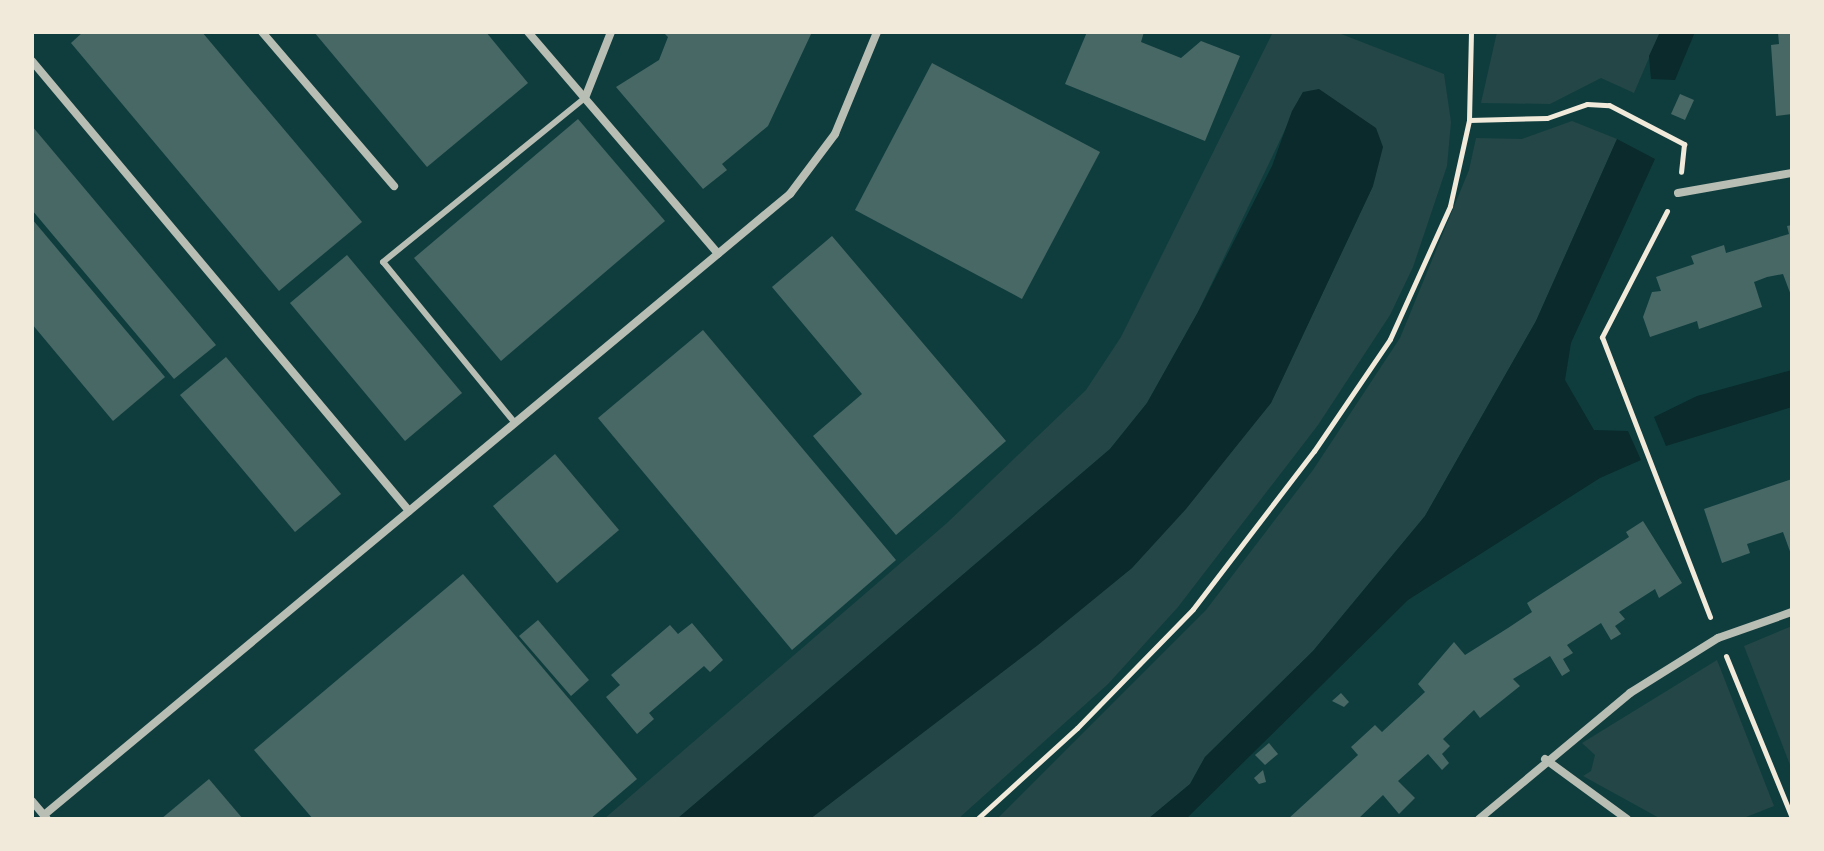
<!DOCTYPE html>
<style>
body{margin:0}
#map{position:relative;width:1824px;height:851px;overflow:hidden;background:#0f3d3e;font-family:"Open Sans",sans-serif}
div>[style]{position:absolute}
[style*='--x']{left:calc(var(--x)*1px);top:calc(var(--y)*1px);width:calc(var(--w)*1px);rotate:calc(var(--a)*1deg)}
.green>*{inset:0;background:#244646}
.water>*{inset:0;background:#0a2a2b}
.building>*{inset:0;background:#486865}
.path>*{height:5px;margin:-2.5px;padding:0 2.5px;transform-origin:2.5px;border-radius:2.5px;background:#f1e9da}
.service>*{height:6px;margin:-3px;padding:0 3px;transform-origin:3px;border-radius:3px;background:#b8beb3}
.minor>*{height:8px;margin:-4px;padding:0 4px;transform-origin:4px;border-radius:4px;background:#b8beb3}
span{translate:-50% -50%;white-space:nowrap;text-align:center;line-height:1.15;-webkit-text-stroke:6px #f1e9da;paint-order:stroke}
.frame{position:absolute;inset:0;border:34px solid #f1e9da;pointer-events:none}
</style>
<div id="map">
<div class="green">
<i style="clip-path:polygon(1273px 32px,1336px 32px,1444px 74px,1451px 122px,1447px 166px,1413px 267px,1390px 315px,1318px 425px,1178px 607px,1108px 684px,958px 819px,810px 819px,1132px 568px,1271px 403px,1373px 186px,1303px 92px,1198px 312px,1147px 403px,1110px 449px,677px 819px,604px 819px,947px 523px,1086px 390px,1121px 337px)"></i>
<i style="clip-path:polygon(1497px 32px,1660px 32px,1634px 93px,1601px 78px,1550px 104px,1481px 103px)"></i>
<i style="clip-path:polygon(1572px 121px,1617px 139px,1536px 321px,1425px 516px,1313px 651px,1205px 757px,1190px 784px,1148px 819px,997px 819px,1206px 610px,1313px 470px,1400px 338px,1469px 170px,1476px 138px,1522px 139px)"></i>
<i style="clip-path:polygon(1792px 626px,1792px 770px,1744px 646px)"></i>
<i style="clip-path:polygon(1717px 660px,1774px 806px,1741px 819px,1661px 819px,1583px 776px,1591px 771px,1595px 755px,1582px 743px)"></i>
</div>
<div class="water">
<i style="clip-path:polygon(1660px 32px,1695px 32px,1675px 80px,1651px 79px,1649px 56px)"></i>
<i style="clip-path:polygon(1319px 89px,1376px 128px,1383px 147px,1373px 186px,1271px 403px,1186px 509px,1132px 568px,1038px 645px,810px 819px,677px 819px,1110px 449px,1147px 403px,1198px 312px,1272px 166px,1292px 111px,1303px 92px)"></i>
<i style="clip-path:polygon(1617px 139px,1655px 159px,1571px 343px,1565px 380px,1594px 430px,1628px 431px,1641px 460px,1600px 478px,1408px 600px,1186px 819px,1148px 819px,1190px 784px,1205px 757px,1313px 651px,1425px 516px,1536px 321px)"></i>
<i style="clip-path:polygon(1792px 370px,1792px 407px,1666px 446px,1654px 417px,1697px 396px)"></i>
</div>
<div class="building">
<i style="clip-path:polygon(83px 32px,202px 32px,362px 222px,279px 291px,71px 43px)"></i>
<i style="clip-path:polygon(314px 32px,486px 32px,528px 83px,427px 167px)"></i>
<i style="clip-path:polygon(663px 32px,812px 32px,768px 126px,722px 164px,727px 170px,703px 189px,616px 87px,659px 60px,668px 37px)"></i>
<i style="clip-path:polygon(1087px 32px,1144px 32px,1141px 42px,1181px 58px,1201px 41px,1240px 56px,1205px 141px,1065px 84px)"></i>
<i style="clip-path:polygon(1778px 32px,1792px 32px,1792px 114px,1776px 116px,1771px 45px,1779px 44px)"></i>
<i style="clip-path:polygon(932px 63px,1100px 152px,1022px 299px,855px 210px)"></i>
<i style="clip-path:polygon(1680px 94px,1694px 100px,1685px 120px,1671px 114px)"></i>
<i style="clip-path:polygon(578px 119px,665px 221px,501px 361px,414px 258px)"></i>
<i style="clip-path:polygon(32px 126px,216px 345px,174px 379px,32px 210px)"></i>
<i style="clip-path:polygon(32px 219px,165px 377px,113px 421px,32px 324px)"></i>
<i style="clip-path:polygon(1792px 225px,1792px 298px,1783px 274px,1767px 277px,1754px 282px,1762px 307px,1699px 329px,1697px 321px,1650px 337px,1643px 317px,1652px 292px,1661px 291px,1656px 277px,1694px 264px,1691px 256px,1724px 245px,1726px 253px,1789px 234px,1787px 226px)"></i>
<i style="clip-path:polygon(832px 236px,1006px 441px,896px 535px,813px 436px,862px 394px,772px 287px)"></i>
<i style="clip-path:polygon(347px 255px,462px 393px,405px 441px,290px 303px)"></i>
<i style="clip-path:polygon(703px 330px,896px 560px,792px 650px,598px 418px)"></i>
<i style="clip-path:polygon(226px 357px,341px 494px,295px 532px,180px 395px)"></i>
<i style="clip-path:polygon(555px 454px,619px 530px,557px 583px,493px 506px)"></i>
<i style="clip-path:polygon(1792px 479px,1792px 557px,1783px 532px,1747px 544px,1750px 553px,1722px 563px,1704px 509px)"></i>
<i style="clip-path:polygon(1643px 521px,1682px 583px,1659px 598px,1655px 589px,1619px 612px,1625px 619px,1615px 626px,1621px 634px,1611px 640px,1601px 623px,1567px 645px,1573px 653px,1563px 659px,1570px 671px,1562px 676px,1550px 656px,1513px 679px,1520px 686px,1480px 718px,1474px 710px,1443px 739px,1450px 746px,1442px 754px,1449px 763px,1442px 770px,1428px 754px,1398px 781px,1415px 798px,1399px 814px,1383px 795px,1358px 819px,1288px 819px,1358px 755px,1351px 747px,1375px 725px,1382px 732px,1425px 692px,1418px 684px,1454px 642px,1465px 655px,1508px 628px,1532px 612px,1527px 603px,1629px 537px,1626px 532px)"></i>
<i style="clip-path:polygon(463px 574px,637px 779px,590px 819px,313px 819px,254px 750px)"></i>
<i style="clip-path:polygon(538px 620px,589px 680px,571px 696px,519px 636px)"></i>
<i style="clip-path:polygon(692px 623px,723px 660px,710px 672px,704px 666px,649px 713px,654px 719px,637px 734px,606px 697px,620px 685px,611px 675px,670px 625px,678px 634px)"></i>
<i style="clip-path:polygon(1341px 693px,1349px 702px,1344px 707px,1332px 701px)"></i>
<i style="clip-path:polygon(1269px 743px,1278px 754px,1265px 765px,1255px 755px)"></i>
<i style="clip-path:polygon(1263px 770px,1266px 782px,1259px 784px,1254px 778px)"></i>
<i style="clip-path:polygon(209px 779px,243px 819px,161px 819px)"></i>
</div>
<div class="path">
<i style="--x:1469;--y:120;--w:78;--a:-1.5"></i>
<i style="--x:1547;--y:118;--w:42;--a:-19.3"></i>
<i style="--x:1587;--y:104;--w:22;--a:3"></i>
<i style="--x:1609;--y:105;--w:85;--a:27.5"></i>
<i style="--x:1684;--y:144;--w:28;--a:96"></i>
<i style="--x:1667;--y:211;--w:142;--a:117.3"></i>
<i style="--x:1602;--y:337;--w:300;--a:68.9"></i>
<i style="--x:1726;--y:656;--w:175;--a:67.8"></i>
<i style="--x:977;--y:819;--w:135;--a:-42.3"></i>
<i style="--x:1077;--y:728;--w:166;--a:-45.7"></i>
<i style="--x:1193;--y:609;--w:199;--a:-52.6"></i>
<i style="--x:1314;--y:451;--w:135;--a:-55.8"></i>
<i style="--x:1390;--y:339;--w:146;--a:-65.7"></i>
<i style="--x:1450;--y:206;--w:88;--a:-77.5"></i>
<i style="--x:1469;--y:120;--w:88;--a:-88.7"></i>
</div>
<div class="service">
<i style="--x:515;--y:423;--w:208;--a:-129.3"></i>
<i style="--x:383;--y:262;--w:260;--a:-39.1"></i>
</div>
<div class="minor">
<i style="--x:262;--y:32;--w:203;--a:49.4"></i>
<i style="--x:528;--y:32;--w:292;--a:49.4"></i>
<i style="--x:32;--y:61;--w:587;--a:50.04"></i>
<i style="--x:585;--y:98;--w:71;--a:-68.5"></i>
<i style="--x:1678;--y:193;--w:116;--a:-10"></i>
<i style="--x:1545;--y:759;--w:102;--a:36.2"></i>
<i style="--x:32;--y:801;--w:23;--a:50"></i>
<i style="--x:44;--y:815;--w:971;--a:-39.78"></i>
<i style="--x:790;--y:194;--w:75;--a:-53.1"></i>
<i style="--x:835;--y:134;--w:110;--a:-67.6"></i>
<i style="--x:1479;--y:819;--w:197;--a:-39.8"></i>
<i style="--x:1630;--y:693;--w:104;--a:-32"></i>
<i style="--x:1718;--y:638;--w:78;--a:-19.4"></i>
</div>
<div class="frame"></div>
</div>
